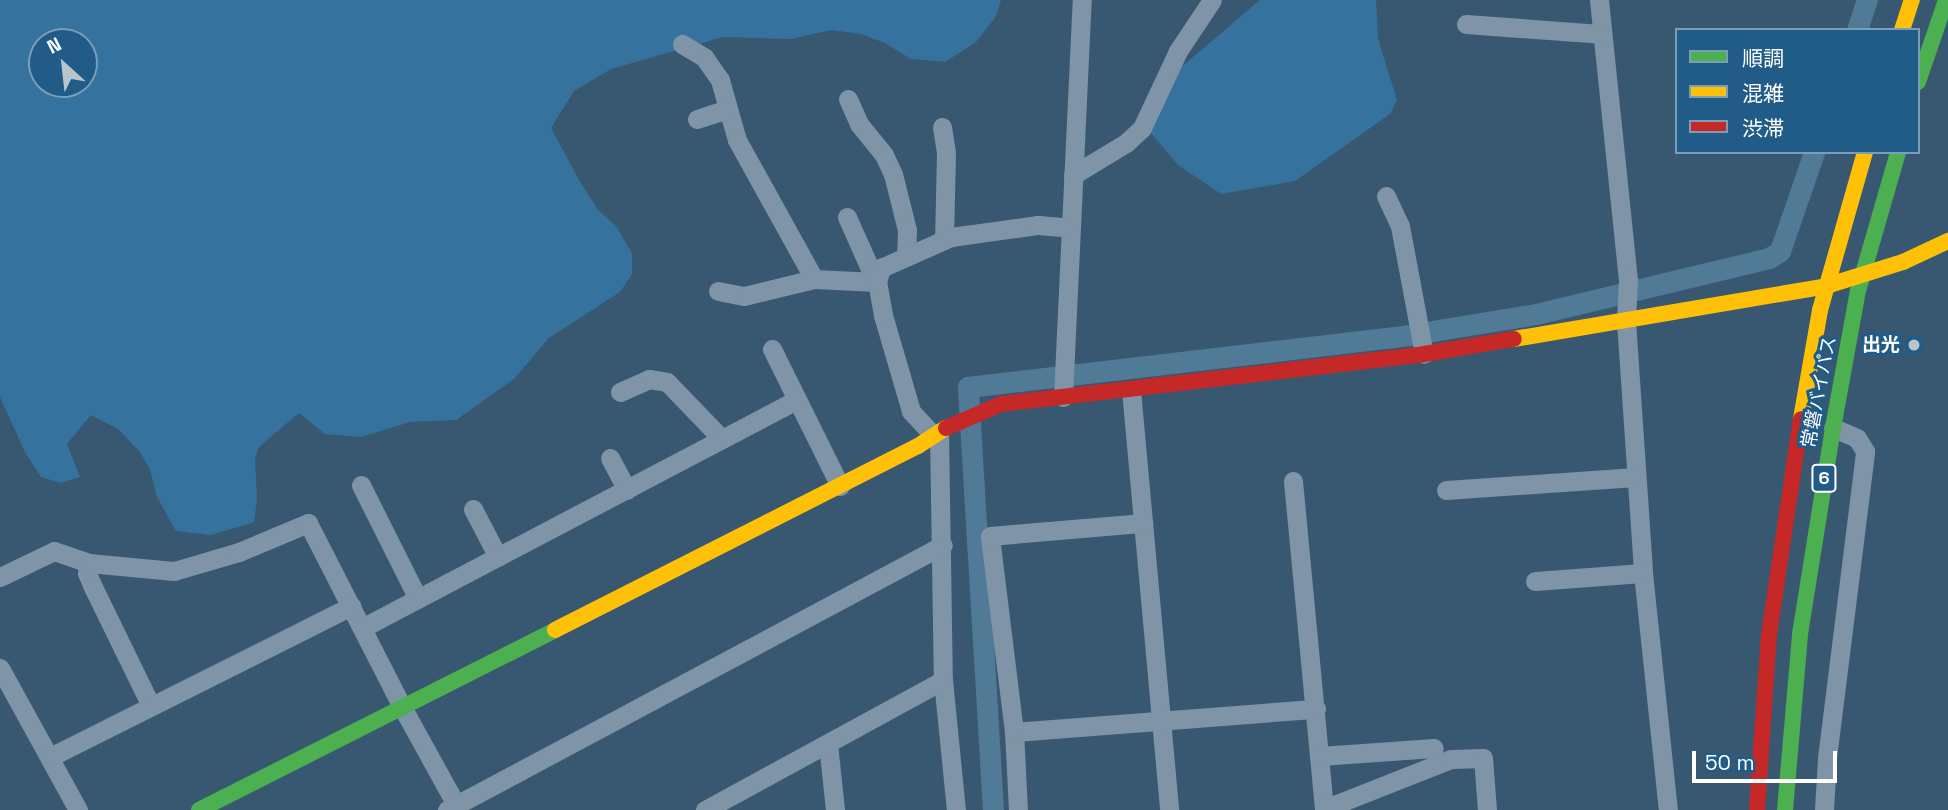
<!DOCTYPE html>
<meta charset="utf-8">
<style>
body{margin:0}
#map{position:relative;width:1948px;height:810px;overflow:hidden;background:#385871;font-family:"Space Grotesk","Noto Sans JP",sans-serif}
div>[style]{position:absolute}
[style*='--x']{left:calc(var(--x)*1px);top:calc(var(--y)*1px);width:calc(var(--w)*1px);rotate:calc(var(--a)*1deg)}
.green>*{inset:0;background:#35729e}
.canal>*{height:21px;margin:-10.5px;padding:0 10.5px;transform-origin:10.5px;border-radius:10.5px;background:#517a97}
.street>*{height:19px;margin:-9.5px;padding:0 9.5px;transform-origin:9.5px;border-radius:9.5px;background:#7f94a6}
.fast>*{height:16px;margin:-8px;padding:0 8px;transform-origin:8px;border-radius:8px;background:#4caf50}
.slow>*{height:16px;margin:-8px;padding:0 8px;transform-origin:8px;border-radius:8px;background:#ffc107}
.jam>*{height:16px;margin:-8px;padding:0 8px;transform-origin:8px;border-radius:8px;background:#c62828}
.dots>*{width:19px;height:19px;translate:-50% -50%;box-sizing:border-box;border:4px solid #215c88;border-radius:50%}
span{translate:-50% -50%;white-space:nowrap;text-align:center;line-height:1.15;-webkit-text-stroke:6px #215c88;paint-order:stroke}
.shield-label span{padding:2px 5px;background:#215c88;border:2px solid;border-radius:5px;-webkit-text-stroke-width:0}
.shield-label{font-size:18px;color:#fff;font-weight:700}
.poi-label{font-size:19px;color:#fff;font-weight:700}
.right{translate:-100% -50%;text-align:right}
.street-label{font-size:19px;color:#fff}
.legend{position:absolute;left:1675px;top:28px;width:245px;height:126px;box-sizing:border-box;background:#215c88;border:2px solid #7a9db8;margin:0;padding:9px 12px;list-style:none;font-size:21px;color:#fff}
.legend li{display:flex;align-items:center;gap:14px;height:35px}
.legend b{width:35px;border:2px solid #7a9db8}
.north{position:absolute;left:28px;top:28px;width:70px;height:70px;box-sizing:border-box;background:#215c88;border:2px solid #7a9db8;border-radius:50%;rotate:333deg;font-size:19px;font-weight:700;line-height:28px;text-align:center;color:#fff}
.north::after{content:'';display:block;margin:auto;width:24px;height:32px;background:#b9c5cd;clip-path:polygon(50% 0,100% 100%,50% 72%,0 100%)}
.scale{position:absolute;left:1692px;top:751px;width:145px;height:32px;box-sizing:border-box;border:4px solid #fff;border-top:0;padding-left:9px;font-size:21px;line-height:24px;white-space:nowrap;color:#fff;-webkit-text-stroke:5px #215c88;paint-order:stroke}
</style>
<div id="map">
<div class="green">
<i style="clip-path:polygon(evenodd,0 0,1001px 0,995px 18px,976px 42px,945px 62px,911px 59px,885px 43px,861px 34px,831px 30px,791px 39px,723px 37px,611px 69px,574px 91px,551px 128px,579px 180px,598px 210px,616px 226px,632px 253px,632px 274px,620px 292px,549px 338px,514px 379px,456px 420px,410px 422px,361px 437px,325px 434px,299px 413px,259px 447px,255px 458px,257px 500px,254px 522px,211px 535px,176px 531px,157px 497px,150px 469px,139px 451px,118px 429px,91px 415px,67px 444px,80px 477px,61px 483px,41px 477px,25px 452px,0 397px,0 0,42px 42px,84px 42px,84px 84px,42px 84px,42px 42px)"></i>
<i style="clip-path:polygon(1260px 0,1376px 0,1378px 39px,1397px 100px,1390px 114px,1295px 181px,1221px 194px,1178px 165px,1151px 133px,1148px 106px,1173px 74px)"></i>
</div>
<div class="canal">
<i style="--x:1857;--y:30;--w:32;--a:-72"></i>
<i style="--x:993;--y:810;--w:424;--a:-93.4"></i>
<i style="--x:968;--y:387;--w:443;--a:-6.7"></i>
<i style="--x:1408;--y:335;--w:130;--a:-9.3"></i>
<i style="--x:1536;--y:314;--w:240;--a:-13.5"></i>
<i style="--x:1769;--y:258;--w:13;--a:-32"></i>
<i style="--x:1780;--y:251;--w:105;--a:-71"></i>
</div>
<div class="street">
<i style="--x:1599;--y:0;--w:281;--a:84.1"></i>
<i style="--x:1628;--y:280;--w:41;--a:92.8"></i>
<i style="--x:1626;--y:321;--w:253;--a:86.1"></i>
<i style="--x:1643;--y:573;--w:238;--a:84"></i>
<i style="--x:1466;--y:24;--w:135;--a:4.2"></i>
<i style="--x:682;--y:44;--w:26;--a:31"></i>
<i style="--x:704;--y:57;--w:28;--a:55"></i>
<i style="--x:720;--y:80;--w:62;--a:74.2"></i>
<i style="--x:737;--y:140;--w:159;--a:61"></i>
<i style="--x:848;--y:99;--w:27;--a:66"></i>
<i style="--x:859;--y:124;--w:40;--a:51"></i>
<i style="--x:884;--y:155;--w:21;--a:65"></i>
<i style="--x:893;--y:174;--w:58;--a:76"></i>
<i style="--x:907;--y:230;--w:25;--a:92"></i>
<i style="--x:697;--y:119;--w:32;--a:-18"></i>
<i style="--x:942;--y:127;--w:26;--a:81"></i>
<i style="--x:946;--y:153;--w:87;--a:91.3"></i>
<i style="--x:1073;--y:175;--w:62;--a:-31.1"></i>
<i style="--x:1126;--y:143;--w:22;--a:-43"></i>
<i style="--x:1142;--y:128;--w:85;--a:-64.9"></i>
<i style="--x:1178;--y:51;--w:61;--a:-56.3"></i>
<i style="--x:1386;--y:196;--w:33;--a:65"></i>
<i style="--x:1400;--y:226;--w:130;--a:79.4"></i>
<i style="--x:847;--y:217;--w:59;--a:66"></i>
<i style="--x:871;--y:271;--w:9;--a:49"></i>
<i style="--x:718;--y:291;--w:26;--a:11"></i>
<i style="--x:744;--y:296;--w:72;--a:-13.7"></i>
<i style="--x:814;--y:279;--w:63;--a:2.7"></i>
<i style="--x:772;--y:349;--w:153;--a:63.6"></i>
<i style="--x:1131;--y:390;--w:422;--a:84.8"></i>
<i style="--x:620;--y:392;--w:32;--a:-24"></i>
<i style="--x:649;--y:379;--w:18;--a:9"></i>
<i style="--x:667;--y:382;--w:79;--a:46"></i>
<i style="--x:1063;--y:397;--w:397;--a:-87.3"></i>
<i style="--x:939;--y:433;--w:247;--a:89.1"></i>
<i style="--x:943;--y:680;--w:131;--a:84.3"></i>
<i style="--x:934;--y:436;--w:34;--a:-133"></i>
<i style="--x:911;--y:411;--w:100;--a:-106.3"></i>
<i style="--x:883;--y:315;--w:34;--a:-100"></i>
<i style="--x:877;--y:282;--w:15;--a:-74"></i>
<i style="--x:881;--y:268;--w:77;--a:-23.9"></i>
<i style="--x:951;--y:237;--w:88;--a:-7.9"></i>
<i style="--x:1038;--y:225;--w:32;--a:5"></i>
<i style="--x:610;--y:458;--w:36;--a:62"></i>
<i style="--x:1293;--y:481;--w:330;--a:84.6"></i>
<i style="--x:361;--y:485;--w:127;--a:63.4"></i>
<i style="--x:1446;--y:490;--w:190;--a:-3.9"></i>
<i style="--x:473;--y:509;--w:54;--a:62.5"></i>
<i style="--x:89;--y:563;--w:10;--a:101"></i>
<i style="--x:87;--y:573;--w:15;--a:67"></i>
<i style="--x:93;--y:587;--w:132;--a:64"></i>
<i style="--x:0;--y:577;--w:60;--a:-25.7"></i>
<i style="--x:54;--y:551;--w:37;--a:19"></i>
<i style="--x:89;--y:563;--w:85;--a:5.4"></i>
<i style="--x:174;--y:571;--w:68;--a:-16.3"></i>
<i style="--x:239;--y:552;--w:75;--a:-22.8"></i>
<i style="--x:308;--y:523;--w:204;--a:62.9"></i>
<i style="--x:401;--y:705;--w:120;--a:61.1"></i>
<i style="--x:1535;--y:581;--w:108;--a:-4.2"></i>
<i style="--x:362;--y:628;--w:491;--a:-27.7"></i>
<i style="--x:0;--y:668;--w:162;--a:61.2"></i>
<i style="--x:1014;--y:732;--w:303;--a:-4.4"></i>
<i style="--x:828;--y:744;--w:66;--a:83.9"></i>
<i style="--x:1320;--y:756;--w:114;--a:-4"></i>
<i style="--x:50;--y:757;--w:337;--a:-26.6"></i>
<i style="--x:1324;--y:809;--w:136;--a:-21.5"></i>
<i style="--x:1451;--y:759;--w:32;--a:-2"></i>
<i style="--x:1483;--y:758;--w:52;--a:85.6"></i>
<i style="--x:447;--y:810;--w:562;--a:-28.11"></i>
<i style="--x:705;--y:810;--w:271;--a:-28.6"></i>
<i style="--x:1018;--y:810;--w:78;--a:-92.9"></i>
<i style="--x:1014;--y:732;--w:197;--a:-97"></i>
<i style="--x:990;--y:536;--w:154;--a:-4.9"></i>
<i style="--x:1824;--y:810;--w:52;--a:-86.7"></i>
<i style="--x:1827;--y:758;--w:309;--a:-82.9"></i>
<i style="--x:1865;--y:451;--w:15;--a:-122"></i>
<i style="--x:1857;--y:438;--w:26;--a:-157"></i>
</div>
<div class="fast">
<i style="--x:1918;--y:82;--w:87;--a:-71.1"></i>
<i style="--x:199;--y:810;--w:399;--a:-26.8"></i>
<i style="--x:1785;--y:810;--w:177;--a:-85.1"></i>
<i style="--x:1800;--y:634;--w:209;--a:-80.9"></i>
<i style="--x:1833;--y:428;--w:139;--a:-79.7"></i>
<i style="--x:1858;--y:291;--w:145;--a:-73.9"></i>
</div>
<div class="slow">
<i style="--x:1902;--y:30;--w:32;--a:-72"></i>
<i style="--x:1514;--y:339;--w:316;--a:-9.6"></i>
<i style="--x:1826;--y:286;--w:81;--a:-17.3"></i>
<i style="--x:1903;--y:262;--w:50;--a:-25"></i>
<i style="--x:1801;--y:419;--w:111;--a:-80.1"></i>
<i style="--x:1820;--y:310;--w:164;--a:-74.1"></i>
<i style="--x:555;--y:630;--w:407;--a:-26.9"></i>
<i style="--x:918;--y:446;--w:33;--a:-33"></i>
</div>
<div class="jam">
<i style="--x:946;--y:428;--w:60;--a:-23.6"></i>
<i style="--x:1001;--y:404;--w:426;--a:-6.7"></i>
<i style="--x:1424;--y:354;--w:91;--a:-9.5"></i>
<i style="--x:1757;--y:810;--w:175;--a:-86.1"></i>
<i style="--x:1769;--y:635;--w:218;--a:-81.6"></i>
</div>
<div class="dots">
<i style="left:1914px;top:345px;background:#b9c5cd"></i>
</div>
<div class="shield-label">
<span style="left:1824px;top:478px">6</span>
</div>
<div class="poi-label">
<span class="right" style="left:1900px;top:345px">出光</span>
</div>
<div class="street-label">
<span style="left:1819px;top:392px;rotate:-79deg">常磐バイパス</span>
</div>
<ul class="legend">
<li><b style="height:9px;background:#4caf50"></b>順調</li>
<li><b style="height:9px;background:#ffc107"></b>混雑</li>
<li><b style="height:9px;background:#c62828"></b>渋滞</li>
</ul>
<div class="north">N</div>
<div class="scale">50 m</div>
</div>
